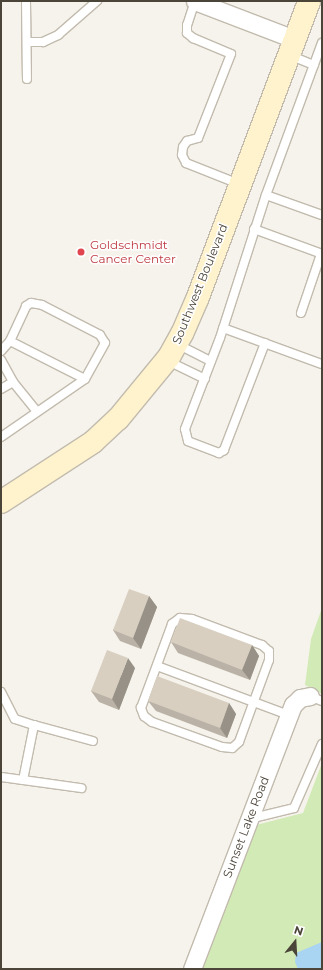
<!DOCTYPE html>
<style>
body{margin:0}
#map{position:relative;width:323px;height:970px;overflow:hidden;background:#f6f3ec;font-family:Montserrat,sans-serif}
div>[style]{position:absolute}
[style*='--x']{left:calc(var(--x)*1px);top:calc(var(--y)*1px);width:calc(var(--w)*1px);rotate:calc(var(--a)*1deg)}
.green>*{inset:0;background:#d2eab5}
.water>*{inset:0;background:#a9d4f2}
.roads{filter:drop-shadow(1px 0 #c2bbae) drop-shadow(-1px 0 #c2bbae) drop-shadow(0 1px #c2bbae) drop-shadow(0 -1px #c2bbae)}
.lane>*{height:8px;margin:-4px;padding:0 4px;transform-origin:4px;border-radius:4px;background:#fff}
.street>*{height:17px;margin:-8.5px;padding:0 8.5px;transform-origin:8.5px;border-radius:8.5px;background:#fff}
.secondary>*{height:22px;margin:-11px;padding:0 11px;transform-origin:11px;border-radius:11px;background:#fff3cd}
.wall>*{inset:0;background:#bab2a6}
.shaded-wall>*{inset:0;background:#979187}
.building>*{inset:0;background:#d8cfc1}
.dots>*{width:11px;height:11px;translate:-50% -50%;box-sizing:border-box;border:2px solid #fff;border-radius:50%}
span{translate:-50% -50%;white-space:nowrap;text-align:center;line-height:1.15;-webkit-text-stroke:3px #fff;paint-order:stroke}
.health-label{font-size:12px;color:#be3a42}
.left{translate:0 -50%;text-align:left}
.street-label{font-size:12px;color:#4b4439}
.frame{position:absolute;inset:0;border:2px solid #4b4439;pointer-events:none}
.north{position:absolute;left:275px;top:922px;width:40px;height:40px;-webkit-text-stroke:3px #fff;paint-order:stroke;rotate:18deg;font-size:11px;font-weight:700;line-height:16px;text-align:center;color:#4b4439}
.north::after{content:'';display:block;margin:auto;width:14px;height:18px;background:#4b4439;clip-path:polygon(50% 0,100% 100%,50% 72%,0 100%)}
</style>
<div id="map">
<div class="green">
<i style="clip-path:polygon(322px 608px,322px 694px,305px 685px,311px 639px)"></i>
<i style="clip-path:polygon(322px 763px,322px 969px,202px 969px,256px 825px,303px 813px)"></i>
</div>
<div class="water">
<i style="clip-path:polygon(322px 942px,322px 969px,298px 969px,295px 962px,296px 953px)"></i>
</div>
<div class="roads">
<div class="lane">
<i style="--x:26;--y:1;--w:78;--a:89.3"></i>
<i style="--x:195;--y:1;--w:25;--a:108"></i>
<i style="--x:187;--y:25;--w:8;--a:90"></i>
<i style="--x:187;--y:33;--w:8;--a:40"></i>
<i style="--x:193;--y:38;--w:41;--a:22.8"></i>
<i style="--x:231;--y:54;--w:90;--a:111.4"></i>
<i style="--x:198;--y:138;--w:11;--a:165"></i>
<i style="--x:187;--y:141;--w:7;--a:124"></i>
<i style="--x:183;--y:147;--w:8;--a:97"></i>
<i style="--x:182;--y:155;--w:9;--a:63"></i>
<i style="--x:186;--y:163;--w:57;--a:21.6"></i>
<i style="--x:27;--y:42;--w:16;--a:0"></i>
<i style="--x:43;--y:42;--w:17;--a:-25"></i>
<i style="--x:58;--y:35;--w:52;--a:-41.1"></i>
<i style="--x:289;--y:55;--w:27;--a:22"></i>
<i style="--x:266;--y:195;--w:59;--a:19.7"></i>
<i style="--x:254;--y:229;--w:72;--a:20.2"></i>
<i style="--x:301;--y:313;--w:62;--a:-71.3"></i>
<i style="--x:223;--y:328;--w:105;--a:20"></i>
<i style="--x:10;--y:341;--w:84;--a:26.9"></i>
<i style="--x:265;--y:343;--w:115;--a:111"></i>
<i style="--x:224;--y:450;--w:6;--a:149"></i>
<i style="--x:219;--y:453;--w:33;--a:-159"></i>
<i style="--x:188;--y:441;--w:12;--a:-104"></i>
<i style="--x:185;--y:429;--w:97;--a:-69"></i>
<i style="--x:220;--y:338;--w:150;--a:-72.2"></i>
<i style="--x:266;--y:195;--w:162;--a:-69.8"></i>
<i style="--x:177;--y:344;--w:38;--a:27"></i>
<i style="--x:1;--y:351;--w:13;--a:-48"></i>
<i style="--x:10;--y:341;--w:38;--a:-65"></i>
<i style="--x:26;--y:306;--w:6;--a:-31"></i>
<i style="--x:31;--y:303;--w:11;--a:10"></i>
<i style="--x:42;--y:305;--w:65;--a:27.3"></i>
<i style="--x:100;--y:335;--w:9;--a:58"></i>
<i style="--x:105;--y:343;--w:41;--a:119.1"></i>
<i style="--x:85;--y:379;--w:102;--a:145.4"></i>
<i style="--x:1;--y:360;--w:25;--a:61"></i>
<i style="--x:13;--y:382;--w:14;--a:150"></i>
<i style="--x:168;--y:361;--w:41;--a:25.9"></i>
<i style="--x:13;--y:382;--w:38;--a:51"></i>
<i style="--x:180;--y:618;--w:12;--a:5"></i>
<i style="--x:192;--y:619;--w:75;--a:20.4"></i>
<i style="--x:262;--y:645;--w:9;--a:41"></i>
<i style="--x:269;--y:651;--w:9;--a:90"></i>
<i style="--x:269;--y:660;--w:87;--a:110.1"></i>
<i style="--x:239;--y:742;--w:9;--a:139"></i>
<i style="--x:232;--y:748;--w:10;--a:-174"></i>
<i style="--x:222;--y:747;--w:74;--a:-160.3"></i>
<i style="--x:152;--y:722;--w:10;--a:-143"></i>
<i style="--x:144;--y:716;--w:9;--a:-111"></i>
<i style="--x:141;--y:708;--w:90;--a:-69.7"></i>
<i style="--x:172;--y:624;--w:10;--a:-37"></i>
<i style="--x:157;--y:666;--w:141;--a:20.4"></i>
<i style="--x:1;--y:692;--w:30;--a:63"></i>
<i style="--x:15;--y:719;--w:20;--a:18"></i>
<i style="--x:34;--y:725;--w:56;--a:101.3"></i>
<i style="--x:23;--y:780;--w:22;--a:-172"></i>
<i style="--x:310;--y:696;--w:13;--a:23"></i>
<i style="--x:34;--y:725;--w:61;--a:15.2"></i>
<i style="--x:23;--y:780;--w:59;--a:7.9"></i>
<i style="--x:249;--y:819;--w:46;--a:-13.7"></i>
<i style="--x:294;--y:808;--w:70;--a:-66.4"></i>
</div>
<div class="street">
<i style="--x:195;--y:1;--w:106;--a:21"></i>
<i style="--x:192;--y:969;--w:283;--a:-69.1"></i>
<i style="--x:293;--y:705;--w:10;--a:-45"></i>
<i style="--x:300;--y:698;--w:10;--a:-11"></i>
</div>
<div class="secondary">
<i style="--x:1;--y:502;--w:110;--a:-33.1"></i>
<i style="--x:93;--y:442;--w:34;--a:-43"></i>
<i style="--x:118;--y:419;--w:80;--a:-50.6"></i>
<i style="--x:169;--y:357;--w:26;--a:-61"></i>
<i style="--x:182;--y:334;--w:40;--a:-66.6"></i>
<i style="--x:198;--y:297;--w:316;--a:-69.4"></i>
</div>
</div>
<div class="wall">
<i style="clip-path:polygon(149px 596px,157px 607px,141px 649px,120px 641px,113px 630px)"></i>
<i style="clip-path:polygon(171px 642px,252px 645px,259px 656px,250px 680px,178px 653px)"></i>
<i style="clip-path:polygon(135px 668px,119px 710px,99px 702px,91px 691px)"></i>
<i style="clip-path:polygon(148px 701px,229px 703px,236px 714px,227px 738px,156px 711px)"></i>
</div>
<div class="shaded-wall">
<i style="clip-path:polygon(149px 596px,157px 607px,141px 649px,133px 638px)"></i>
<i style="clip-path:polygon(252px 645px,259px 656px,250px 680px,242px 670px)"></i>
<i style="clip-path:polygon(128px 658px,135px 668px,119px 710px,112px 699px)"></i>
<i style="clip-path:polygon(229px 703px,236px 714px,227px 738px,220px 728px)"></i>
</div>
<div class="building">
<i style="clip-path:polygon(129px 589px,149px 596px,133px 638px,113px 630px)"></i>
<i style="clip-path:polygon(180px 618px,252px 645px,242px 670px,171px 642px)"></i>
<i style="clip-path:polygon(107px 650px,128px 658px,112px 699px,91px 691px)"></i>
<i style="clip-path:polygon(157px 676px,229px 703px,220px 728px,148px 701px)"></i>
</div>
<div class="dots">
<i style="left:81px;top:252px;background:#e0444e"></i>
</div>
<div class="health-label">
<span class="left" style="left:90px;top:252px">Goldschmidt<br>Cancer Center</span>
</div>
<div class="street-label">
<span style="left:200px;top:284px;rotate:-68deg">Southwest Boulevard</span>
<span style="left:246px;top:827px;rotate:-69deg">Sunset Lake Road</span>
</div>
<div class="frame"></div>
<div class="north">N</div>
</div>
